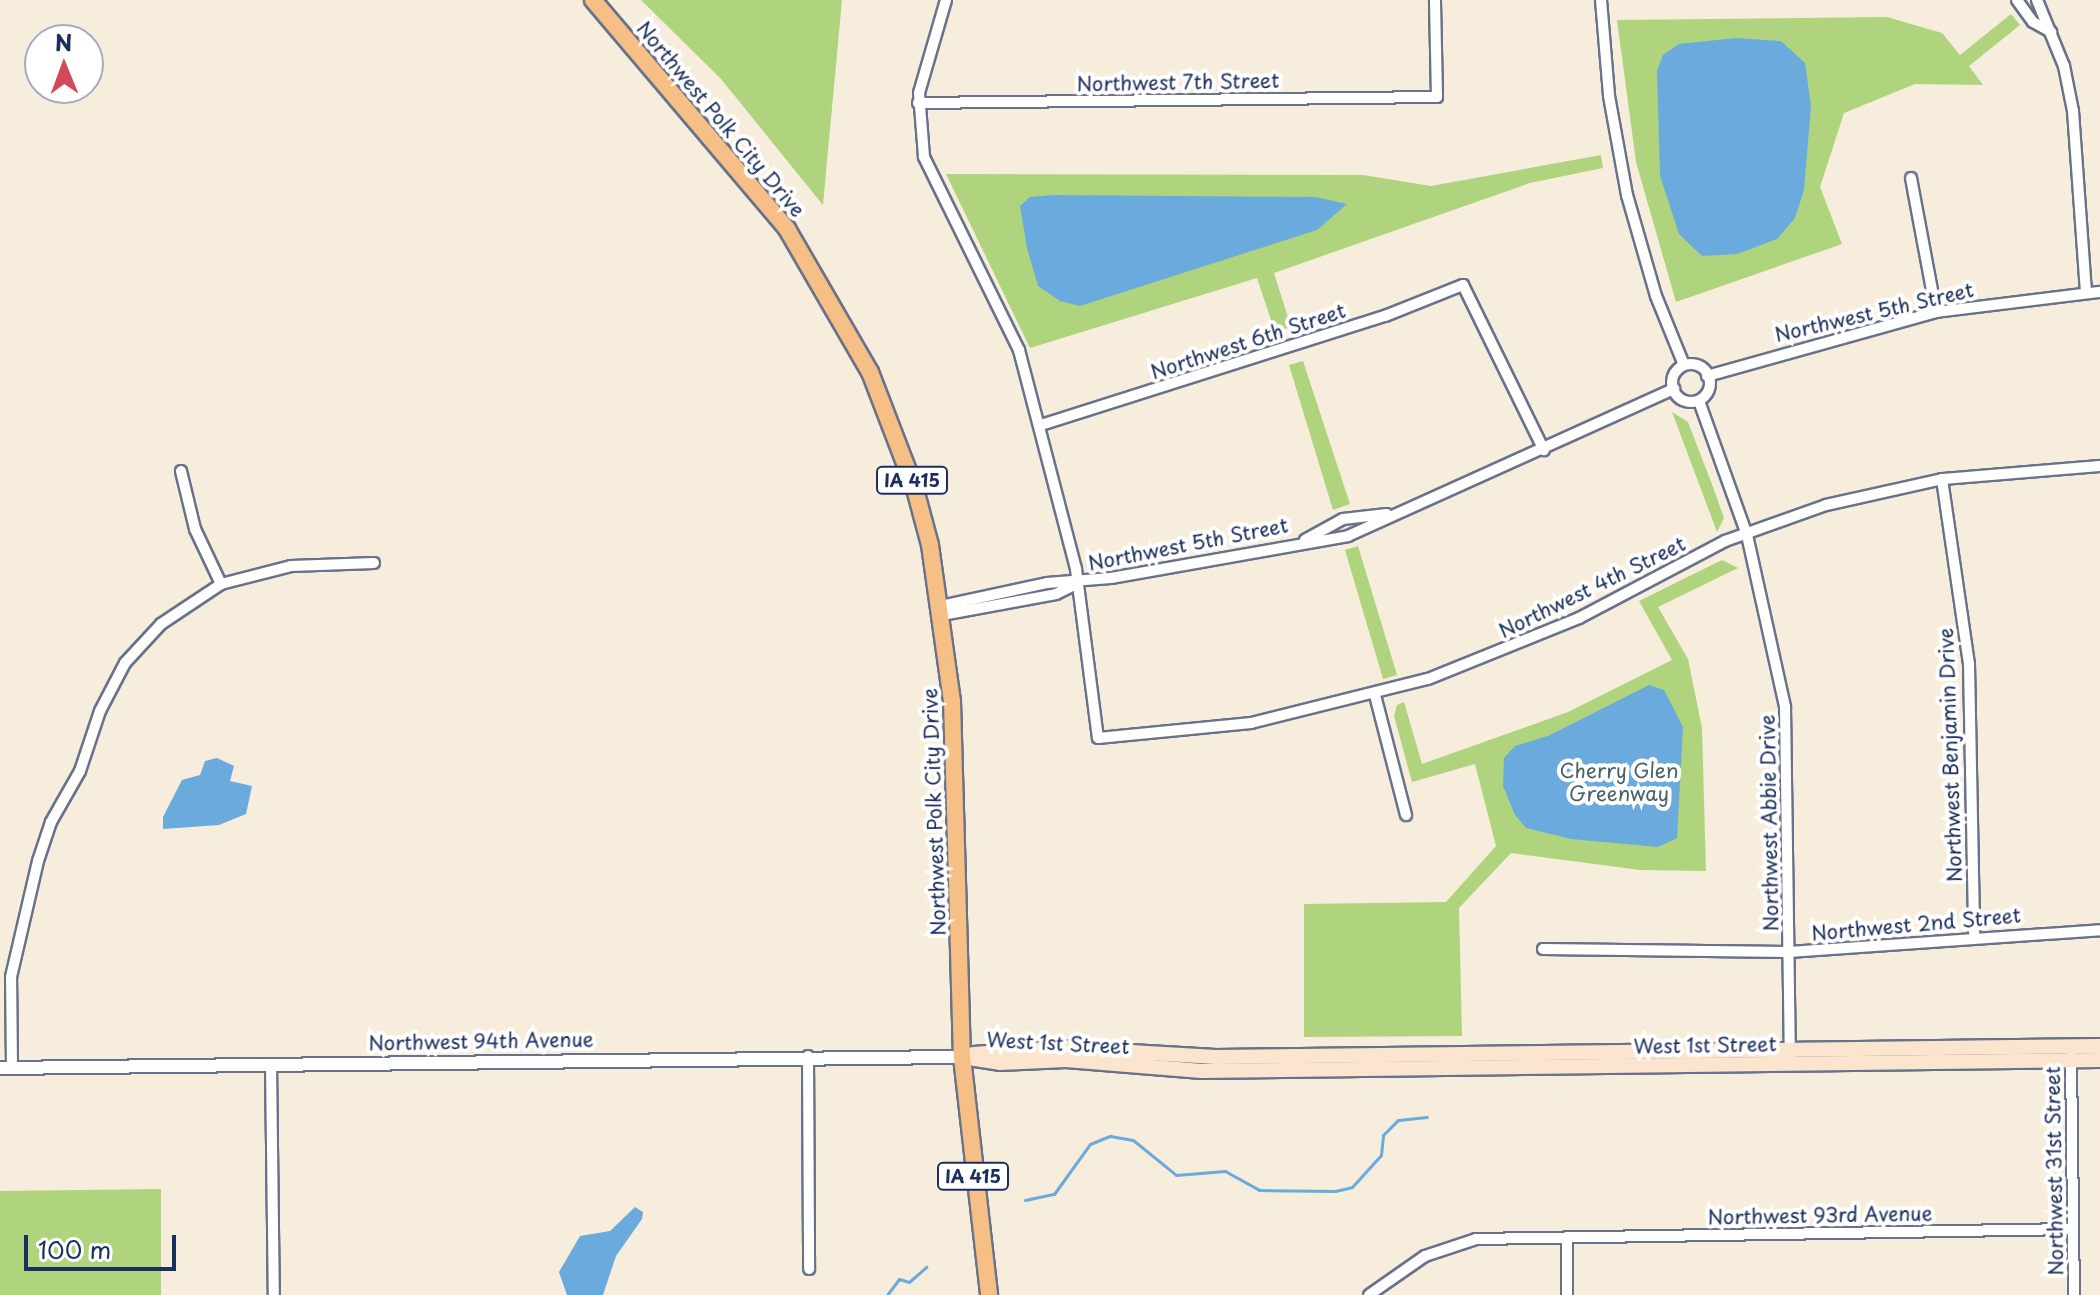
<!DOCTYPE html>
<style>
body{margin:0}
#map{position:relative;width:2100px;height:1295px;overflow:hidden;background:#f7eddc;font-family:"Playpen Sans",sans-serif}
div>[style]{position:absolute}
[style*='--x']{left:calc(var(--x)*1px);top:calc(var(--y)*1px);width:calc(var(--w)*1px);rotate:calc(var(--a)*1deg)}
.green>*{inset:0;background:#afd47d}
.water>*{inset:0;background:#6aaadd}
.stream>*{height:3px;margin:-1.5px;padding:0 1.5px;transform-origin:1.5px;border-radius:1.5px;background:#6aaadd}
.roads{filter:drop-shadow(2px 0 #68728a) drop-shadow(-2px 0 #68728a) drop-shadow(0 2px #68728a) drop-shadow(0 -2px #68728a)}
.minor>*{height:10px;margin:-5px;padding:0 5px;transform-origin:5px;border-radius:5px;background:#fff}
.minor>.ring{margin:-5px;padding:0;box-sizing:content-box;background:none;border:10px solid #fff;border-radius:50%}
.tertiary>*{height:12px;margin:-6px;padding:0 6px;transform-origin:6px;border-radius:6px;background:#fff}
.secondary>*{height:14px;margin:-7px;padding:0 7px;transform-origin:7px;border-radius:7px;background:#fbe5cf}
.primary>*{height:16px;margin:-8px;padding:0 8px;transform-origin:8px;border-radius:8px;background:#f5bf86}
span{translate:-50% -50%;white-space:nowrap;text-align:center;line-height:1.15;-webkit-text-stroke:8px #fff;paint-order:stroke}
.shield-label span{padding:2px 6px;background:#fff;border:2px solid;border-radius:6px;-webkit-text-stroke-width:0}
.shield-label{font-size:18px;color:#1b2f5e;font-weight:700}
.street-label{font-size:20px;color:#1b2f5e}
.park-label{font-size:20px;color:#476167}
.north{position:absolute;left:24px;top:24px;width:80px;height:80px;box-sizing:border-box;background:#fff;border:2px solid #a4acbf;border-radius:50%;rotate:359deg;font-size:22px;font-weight:700;line-height:32px;text-align:center;color:#1b2f5e}
.north::after{content:'';display:block;margin:auto;width:28px;height:36px;background:#d1495b;clip-path:polygon(50% 0,100% 100%,50% 72%,0 100%)}
.scale{position:absolute;left:24px;top:1235px;width:152px;height:36px;box-sizing:border-box;border:4px solid #1b2f5e;border-top:0;padding-left:10px;font-size:24px;line-height:28px;white-space:nowrap;color:#1b2f5e;-webkit-text-stroke:6px #fff;paint-order:stroke}
</style>
<div id="map">
<div class="green">
<i style="clip-path:polygon(641px 0,842px 0,823px 205px,721px 79px)"></i>
<i style="clip-path:polygon(2011px 14px,2020px 25px,1969px 66px,1983px 85px,1915px 84px,1844px 113px,1820px 187px,1842px 244px,1676px 302px,1636px 162px,1617px 20px,1887px 17px,1942px 33px,1960px 55px)"></i>
<i style="clip-path:polygon(1601px 155px,1603px 168px,1530px 183px,1274px 273px,1291px 327px,1275px 332px,1257px 278px,1030px 348px,946px 174px,1363px 175px,1431px 186px)"></i>
<i style="clip-path:polygon(1303px 361px,1350px 504px,1333px 510px,1289px 365px)"></i>
<i style="clip-path:polygon(1672px 412px,1688px 422px,1713px 487px,1724px 518px,1717px 532px)"></i>
<i style="clip-path:polygon(1358px 546px,1397px 675px,1383px 679px,1345px 550px)"></i>
<i style="clip-path:polygon(1722px 560px,1738px 568px,1658px 607px,1688px 659px,1702px 728px,1706px 871px,1640px 870px,1511px 853px,1459px 908px,1462px 1036px,1304px 1037px,1304px 904px,1446px 902px,1496px 846px,1475px 764px,1412px 782px,1394px 716px,1397px 705px,1404px 702px,1422px 764px,1568px 712px,1672px 660px,1639px 601px)"></i>
<i style="clip-path:polygon(161px 1189px,161px 1295px,0 1295px,0 1191px)"></i>
</div>
<div class="water">
<i style="clip-path:polygon(1736px 38px,1781px 41px,1805px 63px,1811px 106px,1804px 190px,1795px 218px,1777px 239px,1737px 254px,1702px 256px,1679px 234px,1660px 176px,1657px 71px,1663px 55px,1679px 44px)"></i>
<i style="clip-path:polygon(1054px 195px,1316px 197px,1347px 204px,1317px 230px,1080px 306px,1060px 301px,1038px 286px,1027px 248px,1020px 206px,1030px 197px)"></i>
<i style="clip-path:polygon(1649px 685px,1664px 690px,1683px 727px,1677px 838px,1658px 847px,1571px 839px,1526px 828px,1515px 815px,1503px 786px,1504px 758px,1515px 746px,1548px 736px)"></i>
<i style="clip-path:polygon(217px 758px,234px 766px,230px 781px,252px 786px,246px 814px,219px 825px,163px 829px,163px 817px,182px 780px,200px 775px,205px 761px)"></i>
<i style="clip-path:polygon(635px 1207px,643px 1212px,642px 1219px,616px 1256px,603px 1295px,567px 1295px,559px 1272px,580px 1236px,610px 1231px)"></i>
</div>
<div class="stream">
<i style="--x:1025;--y:1200;--w:30;--a:-12"></i>
<i style="--x:1054;--y:1194;--w:62;--a:-54.2"></i>
<i style="--x:1090;--y:1144;--w:22;--a:-22"></i>
<i style="--x:1110;--y:1136;--w:23;--a:10"></i>
<i style="--x:1133;--y:1140;--w:55;--a:39.1"></i>
<i style="--x:1176;--y:1175;--w:49;--a:-4.7"></i>
<i style="--x:1225;--y:1171;--w:39;--a:29"></i>
<i style="--x:1259;--y:1190;--w:76;--a:0.8"></i>
<i style="--x:1335;--y:1191;--w:17;--a:-13"></i>
<i style="--x:1352;--y:1187;--w:43;--a:-47.8"></i>
<i style="--x:1381;--y:1155;--w:20;--a:-84"></i>
<i style="--x:1383;--y:1135;--w:21;--a:-45"></i>
<i style="--x:1398;--y:1120;--w:29;--a:-6"></i>
<i style="--x:887;--y:1295;--w:20;--a:-53"></i>
<i style="--x:899;--y:1279;--w:10;--a:17"></i>
<i style="--x:909;--y:1282;--w:23;--a:-41"></i>
</div>
<div class="roads">
<div class="minor">
<i style="--x:946;--y:0;--w:97;--a:106.2"></i>
<i style="--x:919;--y:93;--w:64;--a:85.5"></i>
<i style="--x:924;--y:157;--w:215;--a:63.8"></i>
<i style="--x:1019;--y:350;--w:226;--a:75.4"></i>
<i style="--x:1076;--y:569;--w:170;--a:82.6"></i>
<i style="--x:1098;--y:738;--w:154;--a:-5.6"></i>
<i style="--x:1251;--y:723;--w:182;--a:-14"></i>
<i style="--x:1428;--y:679;--w:163;--a:-22"></i>
<i style="--x:1579;--y:618;--w:165;--a:-27.8"></i>
<i style="--x:1725;--y:541;--w:107;--a:-19.6"></i>
<i style="--x:1826;--y:505;--w:119;--a:-12.6"></i>
<i style="--x:1942;--y:479;--w:159;--a:-4.7"></i>
<i style="--x:1601;--y:0;--w:96;--a:85.2"></i>
<i style="--x:1609;--y:96;--w:101;--a:79.7"></i>
<i style="--x:1627;--y:195;--w:105;--a:74"></i>
<i style="--x:1656;--y:296;--w:74;--a:67.9"></i>
<i style="--x:2017;--y:0;--w:27;--a:54"></i>
<i style="--x:2033;--y:22;--w:21;--a:29"></i>
<i style="--x:2037;--y:0;--w:71;--a:67.8"></i>
<i style="--x:2064;--y:66;--w:46;--a:78.7"></i>
<i style="--x:2073;--y:111;--w:181;--a:85.9"></i>
<i style="--x:918;--y:103;--w:519;--a:-0.66"></i>
<i style="--x:1437;--y:97;--w:97;--a:-91.2"></i>
<i style="--x:1911;--y:178;--w:136;--a:79.4"></i>
<i class="ring" style="left:1672px;top:364px;width:28px;height:28px"></i>
<i style="--x:1707;--y:376;--w:238;--a:-15.6"></i>
<i style="--x:1936;--y:312;--w:165;--a:-7"></i>
<i style="--x:1699;--y:401;--w:142;--a:70.3"></i>
<i style="--x:1747;--y:535;--w:176;--a:77.5"></i>
<i style="--x:1785;--y:707;--w:347;--a:89.2"></i>
<i style="--x:1041;--y:425;--w:361;--a:-17.6"></i>
<i style="--x:1385;--y:316;--w:84;--a:-21.7"></i>
<i style="--x:1463;--y:285;--w:184;--a:63.9"></i>
<i style="--x:181;--y:471;--w:60;--a:76.4"></i>
<i style="--x:195;--y:529;--w:61;--a:64.7"></i>
<i style="--x:1942;--y:479;--w:187;--a:81.7"></i>
<i style="--x:1969;--y:664;--w:271;--a:88.9"></i>
<i style="--x:1305;--y:540;--w:43;--a:-28.9"></i>
<i style="--x:1343;--y:519;--w:44;--a:-6.5"></i>
<i style="--x:941;--y:606;--w:108;--a:-12.2"></i>
<i style="--x:1047;--y:583;--w:64;--a:-4.5"></i>
<i style="--x:1111;--y:578;--w:241;--a:-10"></i>
<i style="--x:1348;--y:536;--w:358;--a:-24.3"></i>
<i style="--x:942;--y:615;--w:116;--a:-10.4"></i>
<i style="--x:1056;--y:594;--w:25;--a:-26"></i>
<i style="--x:1375;--y:695;--w:124;--a:75.5"></i>
<i style="--x:1543;--y:949;--w:246;--a:0.7"></i>
<i style="--x:1789;--y:952;--w:312;--a:-4"></i>
<i style="--x:808;--y:1056;--w:213;--a:89.7"></i>
<i style="--x:2071;--y:1056;--w:239;--a:89.3"></i>
<i style="--x:271;--y:1064;--w:231;--a:89.3"></i>
<i style="--x:12;--y:1067;--w:90;--a:-90.6"></i>
<i style="--x:11;--y:977;--w:119;--a:-76.9"></i>
<i style="--x:38;--y:861;--w:41;--a:-71.6"></i>
<i style="--x:51;--y:822;--w:59;--a:-60.4"></i>
<i style="--x:80;--y:771;--w:63;--a:-71.6"></i>
<i style="--x:100;--y:711;--w:54;--a:-62.5"></i>
<i style="--x:125;--y:663;--w:53;--a:-47.3"></i>
<i style="--x:161;--y:624;--w:72;--a:-33.7"></i>
<i style="--x:221;--y:584;--w:72;--a:-14.4"></i>
<i style="--x:291;--y:566;--w:83;--a:-2.1"></i>
<i style="--x:1567;--y:1237;--w:58;--a:90"></i>
<i style="--x:1369;--y:1295;--w:68;--a:-34.9"></i>
<i style="--x:1425;--y:1256;--w:54;--a:-18.4"></i>
<i style="--x:1476;--y:1239;--w:597;--a:-0.96"></i>
</div>
<div class="tertiary">
<i style="--x:0;--y:1068;--w:962;--a:-0.66"></i>
</div>
<div class="secondary">
<i style="--x:973;--y:1054;--w:90;--a:-3.8"></i>
<i style="--x:1063;--y:1048;--w:153;--a:3.4"></i>
<i style="--x:1216;--y:1057;--w:884;--a:-0.71"></i>
<i style="--x:962;--y:1057;--w:38;--a:9"></i>
<i style="--x:1000;--y:1063;--w:66;--a:-2.6"></i>
<i style="--x:1066;--y:1060;--w:136;--a:4.6"></i>
<i style="--x:1202;--y:1071;--w:898;--a:-0.7"></i>
</div>
<div class="primary">
<i style="--x:593;--y:0;--w:300;--a:49.7"></i>
<i style="--x:787;--y:229;--w:165;--a:59.9"></i>
<i style="--x:870;--y:372;--w:125;--a:69"></i>
<i style="--x:915;--y:489;--w:58;--a:75"></i>
<i style="--x:930;--y:545;--w:158;--a:82"></i>
<i style="--x:952;--y:701;--w:356;--a:88.4"></i>
<i style="--x:962;--y:1057;--w:240;--a:83.5"></i>
</div>
</div>
<div class="shield-label">
<span style="left:912px;top:480px">IA 415</span>
<span style="left:973px;top:1176px">IA 415</span>
</div>
<div class="street-label">
<span style="left:1178px;top:82px;rotate:-1deg">Northwest 7th Street</span>
<span style="left:721px;top:119px;rotate:50deg">Northwest Polk City Drive</span>
<span style="left:1874px;top:312px;rotate:-13deg">Northwest 5th Street</span>
<span style="left:1248px;top:341px;rotate:-18deg">Northwest 6th Street</span>
<span style="left:1188px;top:544px;rotate:-11deg">Northwest 5th Street</span>
<span style="left:1592px;top:587px;rotate:-26deg">Northwest 4th Street</span>
<span style="left:1950px;top:755px;rotate:-92deg">Northwest Benjamin Drive</span>
<span style="left:934px;top:812px;rotate:-92deg">Northwest Polk City Drive</span>
<span style="left:1769px;top:823px;rotate:-91deg">Northwest Abbie Drive</span>
<span style="left:1916px;top:924px;rotate:-5deg">Northwest 2nd Street</span>
<span style="left:481px;top:1041px;rotate:-1deg">Northwest 94th Avenue</span>
<span style="left:1058px;top:1043px;rotate:3deg">West 1st Street</span>
<span style="left:1705px;top:1045px;rotate:-1deg">West 1st Street</span>
<span style="left:2054px;top:1171px;rotate:-91deg">Northwest 31st Street</span>
<span style="left:1820px;top:1215px;rotate:-1deg">Northwest 93rd Avenue</span>
</div>
<div class="park-label">
<span style="left:1619px;top:782px">Cherry Glen<br>Greenway</span>
</div>
<div class="north">N</div>
<div class="scale">100 m</div>
</div>
